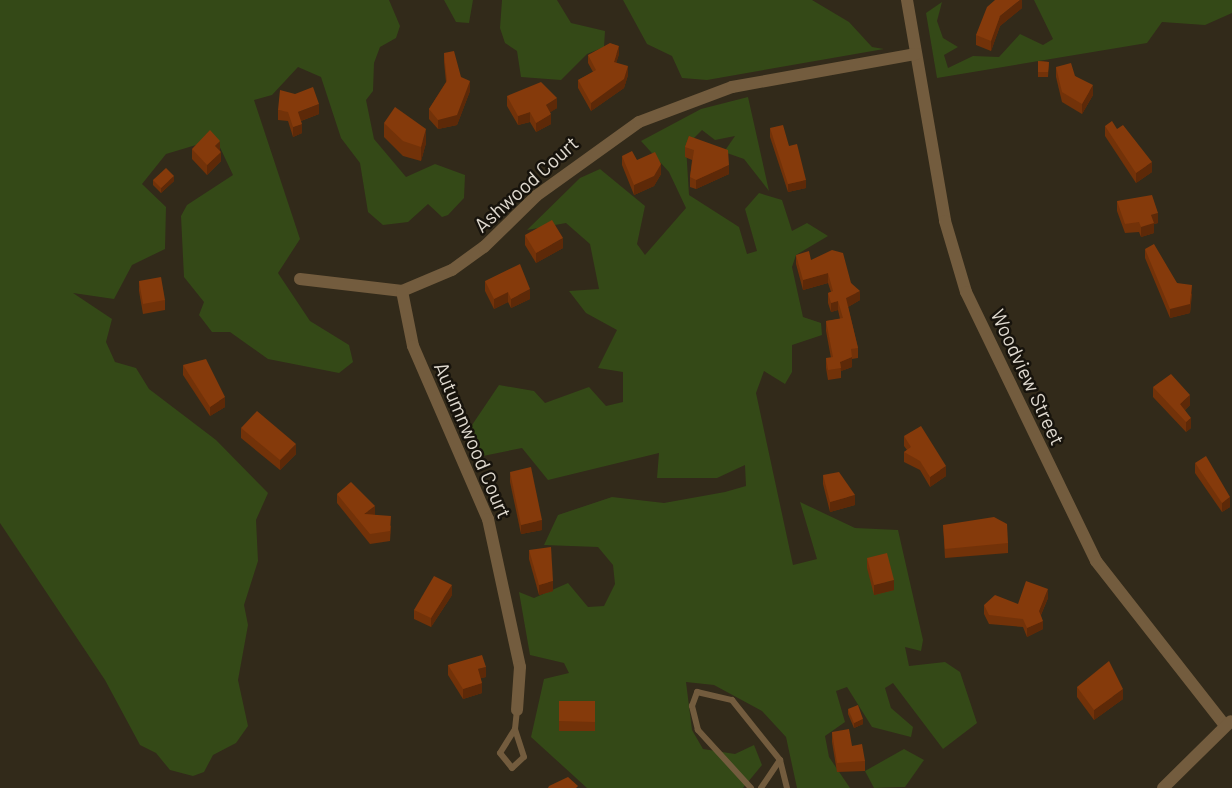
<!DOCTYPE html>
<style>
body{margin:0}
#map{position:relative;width:1232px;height:788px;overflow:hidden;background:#322a1a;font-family:Barlow,sans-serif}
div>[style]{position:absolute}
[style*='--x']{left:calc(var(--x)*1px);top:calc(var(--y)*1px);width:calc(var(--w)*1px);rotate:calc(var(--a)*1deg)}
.green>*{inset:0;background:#344917}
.lane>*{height:6px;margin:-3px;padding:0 3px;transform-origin:3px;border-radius:3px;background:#735c3e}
.street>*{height:12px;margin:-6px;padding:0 6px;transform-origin:6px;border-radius:6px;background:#735c3e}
.wall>*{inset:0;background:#723209}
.shaded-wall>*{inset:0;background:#5d2908}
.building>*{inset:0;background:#853a0b}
span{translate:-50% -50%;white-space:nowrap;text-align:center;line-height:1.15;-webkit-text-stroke:5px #17130c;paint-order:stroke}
.street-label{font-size:20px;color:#e0dad0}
</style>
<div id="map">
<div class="green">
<i style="clip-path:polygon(0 0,389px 0,400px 26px,396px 38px,380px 47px,374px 63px,373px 91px,366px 100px,374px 139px,406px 177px,435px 164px,465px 175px,464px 198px,448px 215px,442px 217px,428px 204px,408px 222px,383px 225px,368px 212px,360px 163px,341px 138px,321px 77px,298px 67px,272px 95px,254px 100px,300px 239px,278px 273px,310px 321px,349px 345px,353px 362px,339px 373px,268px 359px,230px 332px,212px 332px,199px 315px,204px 302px,184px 277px,181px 216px,187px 205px,233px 175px,216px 139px,166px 154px,142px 184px,166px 207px,165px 249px,132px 265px,114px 299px,73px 293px,112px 319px,106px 342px,115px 362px,136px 368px,149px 389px,216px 440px,268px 493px,256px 520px,258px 561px,244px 605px,248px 625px,238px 680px,248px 726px,236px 743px,213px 755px,204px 772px,193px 776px,170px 770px,156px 753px,140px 745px,105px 680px,0 523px)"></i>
<i style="clip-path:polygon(444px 0,473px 0,469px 23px,456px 22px)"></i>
<i style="clip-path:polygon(502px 0,557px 0,571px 23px,605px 31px,604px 47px,587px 54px,561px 80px,521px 77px,517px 51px,505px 43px,500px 28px)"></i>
<i style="clip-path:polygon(623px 0,812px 0,849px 22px,872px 47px,884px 49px,707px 80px,682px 78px,672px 56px,647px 44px)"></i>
<i style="clip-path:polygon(1034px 0,1232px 0,1232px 13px,1205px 25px,1162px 22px,1147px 43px,937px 78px,926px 13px,942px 2px,937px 21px,943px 38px,958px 47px,944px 55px,948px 68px,973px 56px,999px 57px,1020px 34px,1043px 45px,1053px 39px)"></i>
<i style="clip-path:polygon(748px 97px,769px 191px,744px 159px,724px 152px,735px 136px,715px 140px,702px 130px,686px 146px,689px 195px,739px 227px,747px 254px,757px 251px,745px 209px,759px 193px,782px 200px,792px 231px,807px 223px,828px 236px,796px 255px,792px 267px,803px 317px,821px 323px,822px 335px,792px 345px,792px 372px,785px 384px,764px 371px,756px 393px,793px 565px,817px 559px,800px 502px,855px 528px,898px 530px,923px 640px,921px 651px,905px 647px,909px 666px,945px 662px,960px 672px,977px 723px,943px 749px,893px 683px,885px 688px,891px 708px,913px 727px,911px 737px,872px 727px,847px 687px,836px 691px,845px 722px,825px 736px,829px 757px,850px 788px,797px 788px,786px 737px,762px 711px,714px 685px,686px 682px,692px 730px,703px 749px,735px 754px,754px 745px,762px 765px,743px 788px,587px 788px,531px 737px,544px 679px,569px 673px,564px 663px,530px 655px,519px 592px,534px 598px,568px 583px,588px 607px,604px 606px,615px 584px,613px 565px,598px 547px,544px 545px,558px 515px,612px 497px,664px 503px,725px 492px,746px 486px,745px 465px,717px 478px,657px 478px,659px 453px,548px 480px,522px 448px,483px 456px,468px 431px,499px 385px,534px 391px,545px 403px,589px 387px,606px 406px,623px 402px,623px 372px,598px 368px,617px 330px,586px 313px,569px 291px,599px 289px,590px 244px,566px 223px,527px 230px,580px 178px,600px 169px,645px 206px,637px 244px,645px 255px,686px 208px,669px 172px,641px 141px,701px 109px)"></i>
<i style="clip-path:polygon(904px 749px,924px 760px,905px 787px,874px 788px,865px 771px)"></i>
</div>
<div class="lane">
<i style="--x:515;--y:729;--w:28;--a:122"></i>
<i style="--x:500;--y:753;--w:19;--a:51"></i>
<i style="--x:512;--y:768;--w:16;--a:-43"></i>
<i style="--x:524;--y:757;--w:29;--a:-108"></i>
<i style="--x:515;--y:729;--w:19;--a:-84"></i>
<i style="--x:751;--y:788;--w:79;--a:-132.4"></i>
<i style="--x:698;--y:730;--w:25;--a:-104"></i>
<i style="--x:692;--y:706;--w:15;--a:-70"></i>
<i style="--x:697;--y:692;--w:36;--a:13"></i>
<i style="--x:732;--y:700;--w:77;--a:51.3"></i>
<i style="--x:780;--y:760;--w:29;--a:76"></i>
<i style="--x:761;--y:788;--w:34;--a:-56"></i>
</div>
<div class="street">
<i style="--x:907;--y:0;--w:224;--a:80.2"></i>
<i style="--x:945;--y:221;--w:74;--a:73.5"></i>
<i style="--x:966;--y:292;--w:299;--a:64.2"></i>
<i style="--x:1096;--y:561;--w:207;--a:51.9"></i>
<i style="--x:300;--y:279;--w:103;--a:6.7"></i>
<i style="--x:402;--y:291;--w:54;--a:-22.8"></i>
<i style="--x:452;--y:270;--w:39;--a:-36"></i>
<i style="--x:484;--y:247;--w:73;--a:-44.4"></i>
<i style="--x:536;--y:196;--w:127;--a:-35.7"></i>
<i style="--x:639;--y:122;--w:99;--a:-20.6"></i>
<i style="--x:732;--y:87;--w:187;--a:-10.2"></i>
<i style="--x:402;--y:291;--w:56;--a:78.7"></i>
<i style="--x:413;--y:346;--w:189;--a:66.6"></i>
<i style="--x:488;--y:519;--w:151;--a:77.8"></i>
<i style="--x:520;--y:667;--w:43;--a:94"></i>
<i style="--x:1163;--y:788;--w:95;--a:-44.6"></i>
</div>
<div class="wall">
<i style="clip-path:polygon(1022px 0,1022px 8px,1000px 26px,991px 51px,976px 45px,976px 35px)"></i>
<i style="clip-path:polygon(444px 53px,470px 91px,457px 125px,438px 129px,429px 119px,429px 109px,446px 82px,444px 62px)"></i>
<i style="clip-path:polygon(619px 54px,616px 63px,628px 75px,624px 88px,591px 111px,578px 88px,578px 80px,593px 72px,588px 63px,588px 55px)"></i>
<i style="clip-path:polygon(1038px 61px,1049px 62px,1048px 77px,1038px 77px)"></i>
<i style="clip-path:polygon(1056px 67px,1075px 76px,1093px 95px,1082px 114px,1062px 102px,1056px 77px)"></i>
<i style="clip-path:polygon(507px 96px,557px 108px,550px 112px,551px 124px,536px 132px,530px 122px,518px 125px,507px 106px)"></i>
<i style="clip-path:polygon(278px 110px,319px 114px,301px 121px,302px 133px,293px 137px,288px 121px,278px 120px)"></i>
<i style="clip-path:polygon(384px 123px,426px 143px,421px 161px,403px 156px,384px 137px)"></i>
<i style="clip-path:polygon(1105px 126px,1117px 129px,1152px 172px,1136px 183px,1105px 136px)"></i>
<i style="clip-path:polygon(770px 128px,789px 146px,806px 188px,788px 192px,770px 137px)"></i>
<i style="clip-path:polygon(689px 136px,729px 174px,696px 189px,690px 187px,690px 177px,692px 160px,685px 157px,685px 147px)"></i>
<i style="clip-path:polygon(192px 149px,220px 151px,221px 161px,207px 175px,192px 159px)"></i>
<i style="clip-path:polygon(622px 156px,637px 160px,661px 174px,654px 186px,634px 195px,622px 165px)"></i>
<i style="clip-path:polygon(153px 180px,174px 181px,161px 193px,153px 185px)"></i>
<i style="clip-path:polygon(1117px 201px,1158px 223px,1154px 224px,1154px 233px,1141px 237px,1139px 232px,1125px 233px,1117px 211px)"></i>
<i style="clip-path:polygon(525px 235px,563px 248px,536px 263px,525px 245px)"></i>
<i style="clip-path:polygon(1145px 249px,1177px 283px,1192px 294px,1190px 313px,1170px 318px,1145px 258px)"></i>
<i style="clip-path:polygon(796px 255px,811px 260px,851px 283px,860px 300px,848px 307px,858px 348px,858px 358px,852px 359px,852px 367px,841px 371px,841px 378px,828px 380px,826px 368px,826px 358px,831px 358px,826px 331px,826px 321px,840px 319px,838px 310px,831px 312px,828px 303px,828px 293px,831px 292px,828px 283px,803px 290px,796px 264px)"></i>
<i style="clip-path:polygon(139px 281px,165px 300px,165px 310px,143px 314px,139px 291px)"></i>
<i style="clip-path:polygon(485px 281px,530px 299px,511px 308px,508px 302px,494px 309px,485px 291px)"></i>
<i style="clip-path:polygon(183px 365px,225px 407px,210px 416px,183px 375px)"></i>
<i style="clip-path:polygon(1153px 387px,1190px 405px,1185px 410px,1191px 428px,1186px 432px,1153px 397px)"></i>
<i style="clip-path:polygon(241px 428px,296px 454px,280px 470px,241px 438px)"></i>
<i style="clip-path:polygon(904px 436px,946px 476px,930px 487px,920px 470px,904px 462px,904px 452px,907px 450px,904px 446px)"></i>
<i style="clip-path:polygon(1195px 463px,1230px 507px,1222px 512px,1195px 473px)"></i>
<i style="clip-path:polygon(510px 472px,542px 530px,521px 534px,510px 482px)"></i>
<i style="clip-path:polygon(823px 475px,855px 505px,830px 512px,823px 484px)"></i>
<i style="clip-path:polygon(337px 494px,375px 515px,391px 526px,390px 541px,370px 544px,337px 503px)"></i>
<i style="clip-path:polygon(943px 525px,1008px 543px,1008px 553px,945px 558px)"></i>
<i style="clip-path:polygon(529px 550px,553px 591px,539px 595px,529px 559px)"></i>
<i style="clip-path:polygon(867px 558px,894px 590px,874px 595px,867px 568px)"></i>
<i style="clip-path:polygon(452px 595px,431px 627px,414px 619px,414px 610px)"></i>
<i style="clip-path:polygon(1048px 598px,1041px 615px,1043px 629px,1027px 637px,1023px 627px,989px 624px,984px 614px,984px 605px,1018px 604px)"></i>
<i style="clip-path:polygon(448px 665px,486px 677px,481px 678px,482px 693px,463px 699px,448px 675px)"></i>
<i style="clip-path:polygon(1077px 687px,1123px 699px,1094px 720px,1077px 697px)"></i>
<i style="clip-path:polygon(559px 701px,595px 701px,595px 731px,559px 731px)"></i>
<i style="clip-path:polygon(848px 709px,863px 724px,854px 728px,848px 714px)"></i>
<i style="clip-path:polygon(832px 732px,852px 746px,865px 761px,865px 771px,837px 772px,832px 742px)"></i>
</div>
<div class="shaded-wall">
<i style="clip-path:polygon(1020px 0,1022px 0,1022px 8px,1000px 26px,991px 51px,991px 41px,1000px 16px)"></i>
<i style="clip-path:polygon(619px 46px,619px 54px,614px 70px,614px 62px)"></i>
<i style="clip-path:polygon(628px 66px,628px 75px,624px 88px,591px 111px,591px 103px)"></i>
<i style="clip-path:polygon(470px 81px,470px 91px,457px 125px,438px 129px,438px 120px)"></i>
<i style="clip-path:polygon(1093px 85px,1093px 95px,1082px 114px,1082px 104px)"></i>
<i style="clip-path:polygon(557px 98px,557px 108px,546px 115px,546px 105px)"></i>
<i style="clip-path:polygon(319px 104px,319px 114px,298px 122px,298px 112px)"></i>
<i style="clip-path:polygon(530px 112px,530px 122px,518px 125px,518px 116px)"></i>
<i style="clip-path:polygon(551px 114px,551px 124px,536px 132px,536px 123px)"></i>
<i style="clip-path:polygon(302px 124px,302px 133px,293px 137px,293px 127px)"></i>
<i style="clip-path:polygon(426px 129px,426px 143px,421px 161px,421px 147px)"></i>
<i style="clip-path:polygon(220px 141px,220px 151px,215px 156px,215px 146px)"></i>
<i style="clip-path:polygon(221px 152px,221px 161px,207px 175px,207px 165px)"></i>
<i style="clip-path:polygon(1152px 162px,1152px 172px,1136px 183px,1136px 173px)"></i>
<i style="clip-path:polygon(661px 164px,661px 174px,654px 186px,634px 195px,634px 185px)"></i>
<i style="clip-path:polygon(729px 165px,729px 174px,696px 189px,696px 180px)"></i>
<i style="clip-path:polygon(174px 176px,174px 181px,161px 193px,161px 188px)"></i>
<i style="clip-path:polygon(806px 180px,806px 188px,788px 192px,788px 184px)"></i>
<i style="clip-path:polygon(1158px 213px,1158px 223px,1154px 224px,1154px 233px,1141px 237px,1141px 227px,1151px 215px)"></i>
<i style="clip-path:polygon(563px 238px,563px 248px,536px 263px,536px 253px)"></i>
<i style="clip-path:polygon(828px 273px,828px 283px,803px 290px,803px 280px)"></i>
<i style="clip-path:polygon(1192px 285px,1190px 313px,1170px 318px,1170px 309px)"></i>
<i style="clip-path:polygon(530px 289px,530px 299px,511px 308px,511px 299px)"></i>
<i style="clip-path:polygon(860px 291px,860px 300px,846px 308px,846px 298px)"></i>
<i style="clip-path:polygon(508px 292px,508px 302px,494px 309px,494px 299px)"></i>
<i style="clip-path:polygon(838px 301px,838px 310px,831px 312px,831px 303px)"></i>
<i style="clip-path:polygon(852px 357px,852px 367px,841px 371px,840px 362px)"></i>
<i style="clip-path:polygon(1190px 395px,1190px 405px,1180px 414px,1180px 404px)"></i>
<i style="clip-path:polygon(225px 397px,225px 407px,210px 416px,210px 407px)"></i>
<i style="clip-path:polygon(1191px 418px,1191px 428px,1186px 432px,1186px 422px)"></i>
<i style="clip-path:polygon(296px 444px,296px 454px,280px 470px,280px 460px)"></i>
<i style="clip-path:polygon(946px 466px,946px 476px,930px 487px,930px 477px)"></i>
<i style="clip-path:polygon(855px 495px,855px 505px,830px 512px,830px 502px)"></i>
<i style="clip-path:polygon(1230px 497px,1230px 507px,1222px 512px,1222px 503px)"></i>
<i style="clip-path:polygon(375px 506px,375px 515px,364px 514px)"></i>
<i style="clip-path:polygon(542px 520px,542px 530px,521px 534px,521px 525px)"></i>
<i style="clip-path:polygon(894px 580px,894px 590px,874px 595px,874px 585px)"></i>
<i style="clip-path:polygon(553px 581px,553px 591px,539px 595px,539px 585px)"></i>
<i style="clip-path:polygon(452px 585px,452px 595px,431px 627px,431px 618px)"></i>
<i style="clip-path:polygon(1048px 589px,1048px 598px,1039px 619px,1039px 611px)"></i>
<i style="clip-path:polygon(1043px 621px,1043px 629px,1027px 637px,1027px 628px)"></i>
<i style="clip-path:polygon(486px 667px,486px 677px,478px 679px,478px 669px)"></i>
<i style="clip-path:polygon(482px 683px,482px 693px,463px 699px,463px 689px)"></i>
<i style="clip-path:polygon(1123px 689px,1123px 699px,1094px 720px,1094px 710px)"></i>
<i style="clip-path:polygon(863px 719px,863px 724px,854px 728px,854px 723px)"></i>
</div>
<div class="building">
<i style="clip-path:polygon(995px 0,1020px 0,1000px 16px,991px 41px,976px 35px,987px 7px)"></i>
<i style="clip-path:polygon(610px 43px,619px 46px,614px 62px,628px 66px,624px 79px,591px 103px,578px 80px,596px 70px,588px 55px)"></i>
<i style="clip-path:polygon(454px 51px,461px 77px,470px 81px,457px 115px,438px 120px,429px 109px,447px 81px,444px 53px)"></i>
<i style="clip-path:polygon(1038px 61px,1049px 62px,1048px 72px,1038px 72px)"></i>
<i style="clip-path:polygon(1071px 63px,1075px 76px,1093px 85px,1082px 104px,1062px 92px,1056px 67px)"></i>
<i style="clip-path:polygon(541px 82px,557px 98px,546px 105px,551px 114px,536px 123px,530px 112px,518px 116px,507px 96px)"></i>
<i style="clip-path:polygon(313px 87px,319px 104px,298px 112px,302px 124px,293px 127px,288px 112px,278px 110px,280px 90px,295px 94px)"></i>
<i style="clip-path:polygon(395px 107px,426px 129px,421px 147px,403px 141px,384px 123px)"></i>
<i style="clip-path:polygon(1112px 121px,1117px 129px,1123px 125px,1152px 162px,1136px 173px,1105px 126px)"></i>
<i style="clip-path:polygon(783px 125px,789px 146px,797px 144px,806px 180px,788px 184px,770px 128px)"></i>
<i style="clip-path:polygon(210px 130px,220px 141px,215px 146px,221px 152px,207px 165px,192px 149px)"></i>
<i style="clip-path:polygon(689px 136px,728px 150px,729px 165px,696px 180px,690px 177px,694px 150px,685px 147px)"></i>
<i style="clip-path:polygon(632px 151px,637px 160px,655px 152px,661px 164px,654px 176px,634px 185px,622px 156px)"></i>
<i style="clip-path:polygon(166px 168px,174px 176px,161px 188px,153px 180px)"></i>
<i style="clip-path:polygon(1152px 195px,1158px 213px,1151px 215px,1154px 223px,1141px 227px,1139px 222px,1125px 224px,1117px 201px)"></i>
<i style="clip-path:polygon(552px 220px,563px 238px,536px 253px,525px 235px)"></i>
<i style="clip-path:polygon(1154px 244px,1177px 283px,1192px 285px,1190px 304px,1170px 309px,1145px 249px)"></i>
<i style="clip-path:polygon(832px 250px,843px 253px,851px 283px,860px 291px,846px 298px,858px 348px,851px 349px,852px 357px,840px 362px,841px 368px,828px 370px,826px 358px,833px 357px,826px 321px,843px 318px,838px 301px,831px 303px,828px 293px,833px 291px,828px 273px,803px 280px,796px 255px,809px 251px,811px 260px)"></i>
<i style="clip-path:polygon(520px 264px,530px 289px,511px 299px,508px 292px,494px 299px,485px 281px)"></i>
<i style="clip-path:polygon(161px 277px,165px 300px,143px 304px,139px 281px)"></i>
<i style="clip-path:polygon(206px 359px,225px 397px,210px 407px,183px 365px)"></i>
<i style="clip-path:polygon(1171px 374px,1190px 395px,1180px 404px,1191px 418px,1186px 422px,1153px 387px)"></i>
<i style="clip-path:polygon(257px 411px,296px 444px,280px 460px,241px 428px)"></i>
<i style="clip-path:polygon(921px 426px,946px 466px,930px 477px,920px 461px,904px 452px,911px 447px,904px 436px)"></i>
<i style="clip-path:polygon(1206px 456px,1230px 497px,1222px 503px,1195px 463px)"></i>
<i style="clip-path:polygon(531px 467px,542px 520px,521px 525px,510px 472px)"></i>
<i style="clip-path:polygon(839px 472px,855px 495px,830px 502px,823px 475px)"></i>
<i style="clip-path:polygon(351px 482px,375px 506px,364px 514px,391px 516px,390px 531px,370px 534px,337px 494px)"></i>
<i style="clip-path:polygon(994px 517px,1007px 524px,1008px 543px,945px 549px,943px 525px)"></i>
<i style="clip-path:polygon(551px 547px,553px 581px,539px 585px,529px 550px)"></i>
<i style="clip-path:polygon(887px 553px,894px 580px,874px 585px,867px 558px)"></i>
<i style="clip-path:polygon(434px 576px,452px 585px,431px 618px,414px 610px)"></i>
<i style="clip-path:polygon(1026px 581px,1048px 589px,1039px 611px,1043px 621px,1027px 628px,1023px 619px,989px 615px,984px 605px,995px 595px,1018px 604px)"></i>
<i style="clip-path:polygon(482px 655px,486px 667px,478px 669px,482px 683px,463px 689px,448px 665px)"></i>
<i style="clip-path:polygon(1109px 661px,1123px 689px,1094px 710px,1077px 687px)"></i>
<i style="clip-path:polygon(559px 701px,595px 701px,595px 722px,559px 721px)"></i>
<i style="clip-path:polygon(858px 705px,863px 719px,854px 723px,848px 709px)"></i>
<i style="clip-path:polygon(849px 729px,852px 746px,862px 744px,865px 761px,837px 763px,832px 732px)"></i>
<i style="clip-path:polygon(568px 777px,578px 786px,576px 788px,548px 788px,549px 786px)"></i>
</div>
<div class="street-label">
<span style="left:526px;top:184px;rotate:-42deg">Ashwood Court</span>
<span style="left:1028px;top:377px;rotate:65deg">Woodview Street</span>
<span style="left:473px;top:440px;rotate:67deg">Autumnwood Court</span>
</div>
</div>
